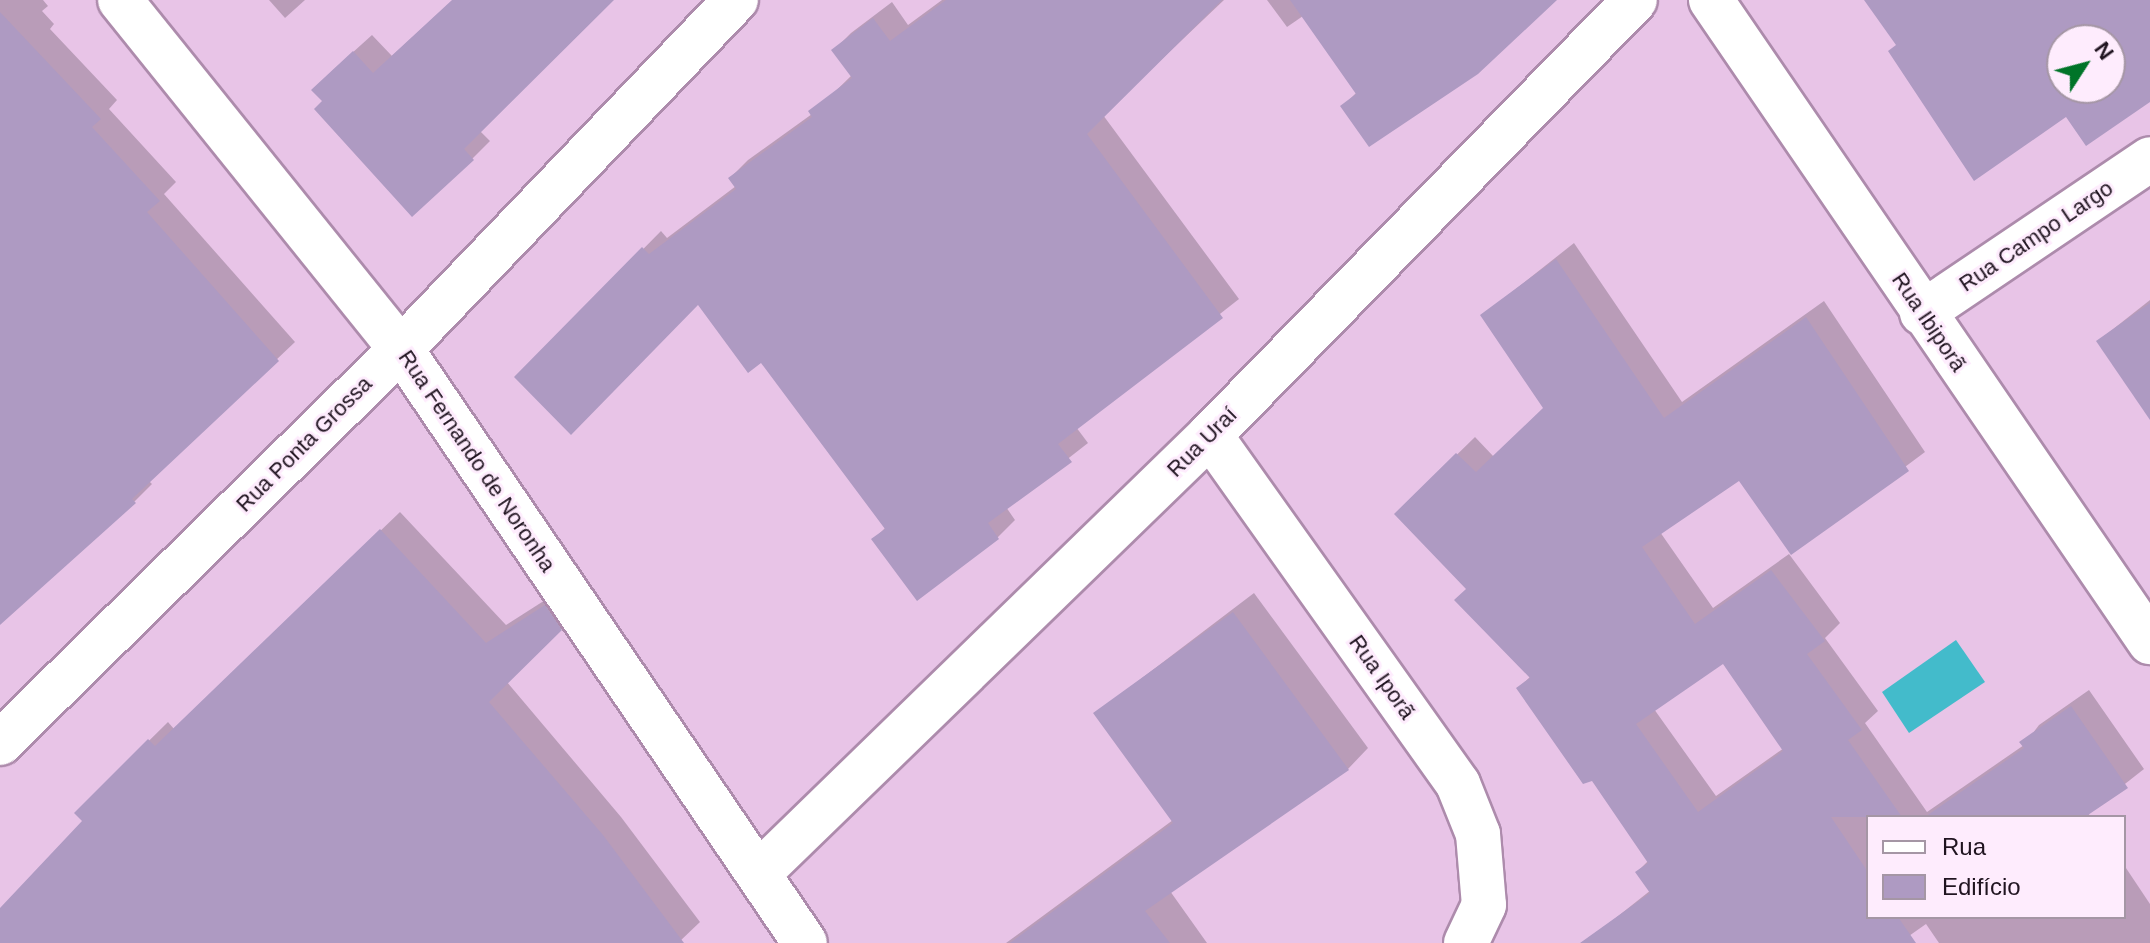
<!DOCTYPE html>
<meta charset="utf-8">
<style>
body{margin:0}
#map{position:relative;width:2150px;height:943px;overflow:hidden;background:#e8c4e7;font-family:Arial,sans-serif}
div>[style]{position:absolute}
[style*='--x']{left:calc(var(--x)*1px);top:calc(var(--y)*1px);width:calc(var(--w)*1px);rotate:calc(var(--a)*1deg)}
.water>*{inset:0;background:#43bbcb}
.shadow>*{inset:0;background:#0003}
.building>*{inset:0;background:#ae9ac2}
.roads{filter:drop-shadow(2px 0 #ad8bac) drop-shadow(-2px 0 #ad8bac) drop-shadow(0 2px #ad8bac) drop-shadow(0 -2px #ad8bac)}
.minor>*{height:44px;margin:-22px;padding:0 22px;transform-origin:22px;border-radius:22px;background:#fff}
span{translate:-50% -50%;white-space:nowrap;text-align:center;line-height:1.15;-webkit-text-stroke:6px #feecfd;paint-order:stroke}
.street-label{font-size:22px;color:#201420}
.legend{position:absolute;left:1866px;top:815px;width:260px;height:104px;box-sizing:border-box;background:#feecfd;border:2px solid #a596a5;margin:0;padding:10px 14px;list-style:none;font-size:24px;color:#201420}
.legend li{display:flex;align-items:center;gap:16px;height:40px}
.legend b{width:40px;border:2px solid #a596a5}
.north{position:absolute;left:2046px;top:24px;width:80px;height:80px;box-sizing:border-box;background:#feecfd;border:2px solid #a596a5;border-radius:50%;rotate:54deg;font-size:22px;font-weight:700;line-height:32px;text-align:center;color:#201420}
.north::after{content:'';display:block;margin:auto;width:28px;height:36px;background:#007428;clip-path:polygon(50% 0,100% 100%,50% 72%,0 100%)}
</style>
<div id="map">
<div class="water">
<i style="clip-path:polygon(1956px 640px,1985px 682px,1909px 733px,1882px 692px)"></i>
</div>
<div class="shadow">
<i style="clip-path:polygon(0 0,43px 0,48px 6px,42px 11px,54px 24px,50px 29px,117px 100px,109px 109px,176px 182px,164px 194px,295px 342px,149px 481px,152px 484px,134px 502px,0 622px)"></i>
<i style="clip-path:polygon(269px 0,305px 0,285px 18px)"></i>
<i style="clip-path:polygon(453px 0,611px 0,480px 131px,490px 141px,472px 159px,325px 101px,331px 72px,372px 35px,392px 56px)"></i>
<i style="clip-path:polygon(942px 0,1224px 0,1103px 115px,1239px 299px,1076px 427px,1088px 443px,1006px 507px,1015px 520px,998px 537px,917px 598px,874px 539px,886px 527px,761px 361px,698px 302px,517px 377px,661px 231px,667px 238px,736px 186px,730px 178px,748px 160px,812px 114px,852px 75px,833px 51px,851px 33px,892px 2px,908px 25px)"></i>
<i style="clip-path:polygon(1267px 0,1554px 0,1343px 106px,1357px 92px,1303px 16px,1287px 27px)"></i>
<i style="clip-path:polygon(evenodd,1574px 243px,1682px 402px,1824px 301px,1925px 452px,1791px 552px,1739px 478px,1660px 532px,1713px 608px,1789px 554px,1840px 623px,1825px 638px,1878px 711px,1865px 723px,1927px 812px,2024px 745px,2039px 725px,2089px 690px,2144px 769px,2088px 813px,2091px 817px,1868px 817px,1868px 917px,2124px 917px,2124px 865px,2150px 904px,2150px 943px,1939px 943px,1926px 924px,1899px 943px,1606px 943px,1598px 932px,1651px 890px,1637px 872px,1649px 860px,1593px 779px,1518px 688px,1531px 676px,1468px 589px,1396px 514px,1475px 437px,1494px 457px,1545px 408px,1483px 315px,1574px 243px,1724px 661px,1784px 748px,1716px 796px,1654px 709px,1724px 661px)"></i>
<i style="clip-path:polygon(2150px 300px,2150px 415px,2098px 341px)"></i>
<i style="clip-path:polygon(400px 512px,506px 625px,564px 588px,580px 610px,507px 682px,621px 817px,700px 922px,678px 943px,0 943px,0 910px,85px 821px,95px 794px,168px 722px,174px 729px)"></i>
<i style="clip-path:polygon(1254px 593px,1368px 748px,1348px 769px,1170px 891px,1207px 943px,1006px 943px,1173px 820px,1096px 713px)"></i>
</div>
<div class="building">
<i style="clip-path:polygon(452px 0,614px 0,464px 149px,474px 160px,412px 217px,314px 109px,322px 101px,311px 90px,353px 51px,373px 73px)"></i>
<i style="clip-path:polygon(946px 0,1222px 0,1087px 134px,1223px 318px,1058px 444px,1072px 462px,988px 523px,999px 539px,917px 601px,871px 539px,885px 529px,761px 363px,748px 373px,698px 305px,571px 435px,514px 377px,642px 247px,649px 254px,736px 189px,728px 178px,812px 117px,808px 111px,852px 78px,831px 50px,873px 18px,890px 41px)"></i>
<i style="clip-path:polygon(1290px 0,1557px 0,1478px 74px,1369px 147px,1340px 106px,1356px 94px)"></i>
<i style="clip-path:polygon(evenodd,1864px 0,2150px 0,2150px 102px,2086px 146px,2066px 117px,1974px 181px,1888px 51px,1896px 45px,1864px 0,2062px 40px,2110px 40px,2110px 88px,2062px 88px,2062px 40px)"></i>
<i style="clip-path:polygon(0 12px,101px 119px,92px 127px,160px 201px,147px 212px,279px 361px,132px 499px,136px 503px,0 625px)"></i>
<i style="clip-path:polygon(evenodd,1556px 259px,1664px 418px,1806px 317px,1909px 471px,1791px 555px,1739px 481px,1642px 547px,1695px 624px,1771px 570px,1825px 641px,1807px 654px,1862px 730px,1848px 740px,1902px 817px,1831px 817px,1868px 872px,1868px 917px,1898px 917px,1916px 943px,1580px 943px,1650px 893px,1635px 872px,1648px 863px,1592px 781px,1583px 784px,1516px 688px,1530px 678px,1454px 600px,1466px 589px,1394px 514px,1456px 453px,1476px 472px,1543px 408px,1480px 315px,1556px 259px,1723px 664px,1783px 751px,1698px 812px,1636px 724px,1723px 664px)"></i>
<i style="clip-path:polygon(2150px 303px,2150px 420px,2096px 341px)"></i>
<i style="clip-path:polygon(380px 529px,486px 643px,545px 605px,562px 630px,489px 702px,603px 835px,684px 943px,0 943px,0 908px,82px 821px,74px 813px,148px 739px,155px 746px)"></i>
<i style="clip-path:polygon(1233px 612px,1349px 770px,1145px 911px,1170px 943px,1010px 943px,1173px 823px,1093px 713px)"></i>
<i style="clip-path:polygon(2071px 706px,2128px 788px,2085px 817px,1925px 817px,2024px 748px,2019px 742px)"></i>
</div>
<div class="roads">
<div class="minor">
<i style="--x:120;--y:0;--w:448;--a:51.2"></i>
<i style="--x:401;--y:349;--w:718;--a:55.78"></i>
<i style="--x:1711;--y:0;--w:778;--a:55.64"></i>
<i style="--x:1922;--y:313;--w:275;--a:-34"></i>
<i style="--x:1210;--y:435;--w:428;--a:54.6"></i>
<i style="--x:1458;--y:784;--w:54;--a:68.2"></i>
<i style="--x:1478;--y:834;--w:71;--a:85.2"></i>
<i style="--x:1484;--y:905;--w:42;--a:115.3"></i>
<i style="--x:0;--y:743;--w:562;--a:-44.5"></i>
<i style="--x:401;--y:349;--w:484;--a:-46.2"></i>
<i style="--x:759;--y:873;--w:629;--a:-44.16"></i>
<i style="--x:1210;--y:435;--w:608;--a:-45.67"></i>
</div>
</div>
<div class="street-label">
<span style="left:2036px;top:236px;rotate:-34deg">Rua Campo Largo</span>
<span style="left:1929px;top:322px;rotate:56deg">Rua Ibiporã</span>
<span style="left:1202px;top:442px;rotate:-45deg">Rua Uraí</span>
<span style="left:304px;top:444px;rotate:-45deg">Rua Ponta Grossa</span>
<span style="left:477px;top:461px;rotate:56deg">Rua Fernando de Noronha</span>
<span style="left:1382px;top:677px;rotate:55deg">Rua Iporã</span>
</div>
<ul class="legend">
<li><b style="height:10px;background:#fff"></b>Rua</li>
<li><b style="height:22px;background:#ae9ac2"></b>Edifício</li>
</ul>
<div class="north">N</div>
</div>
